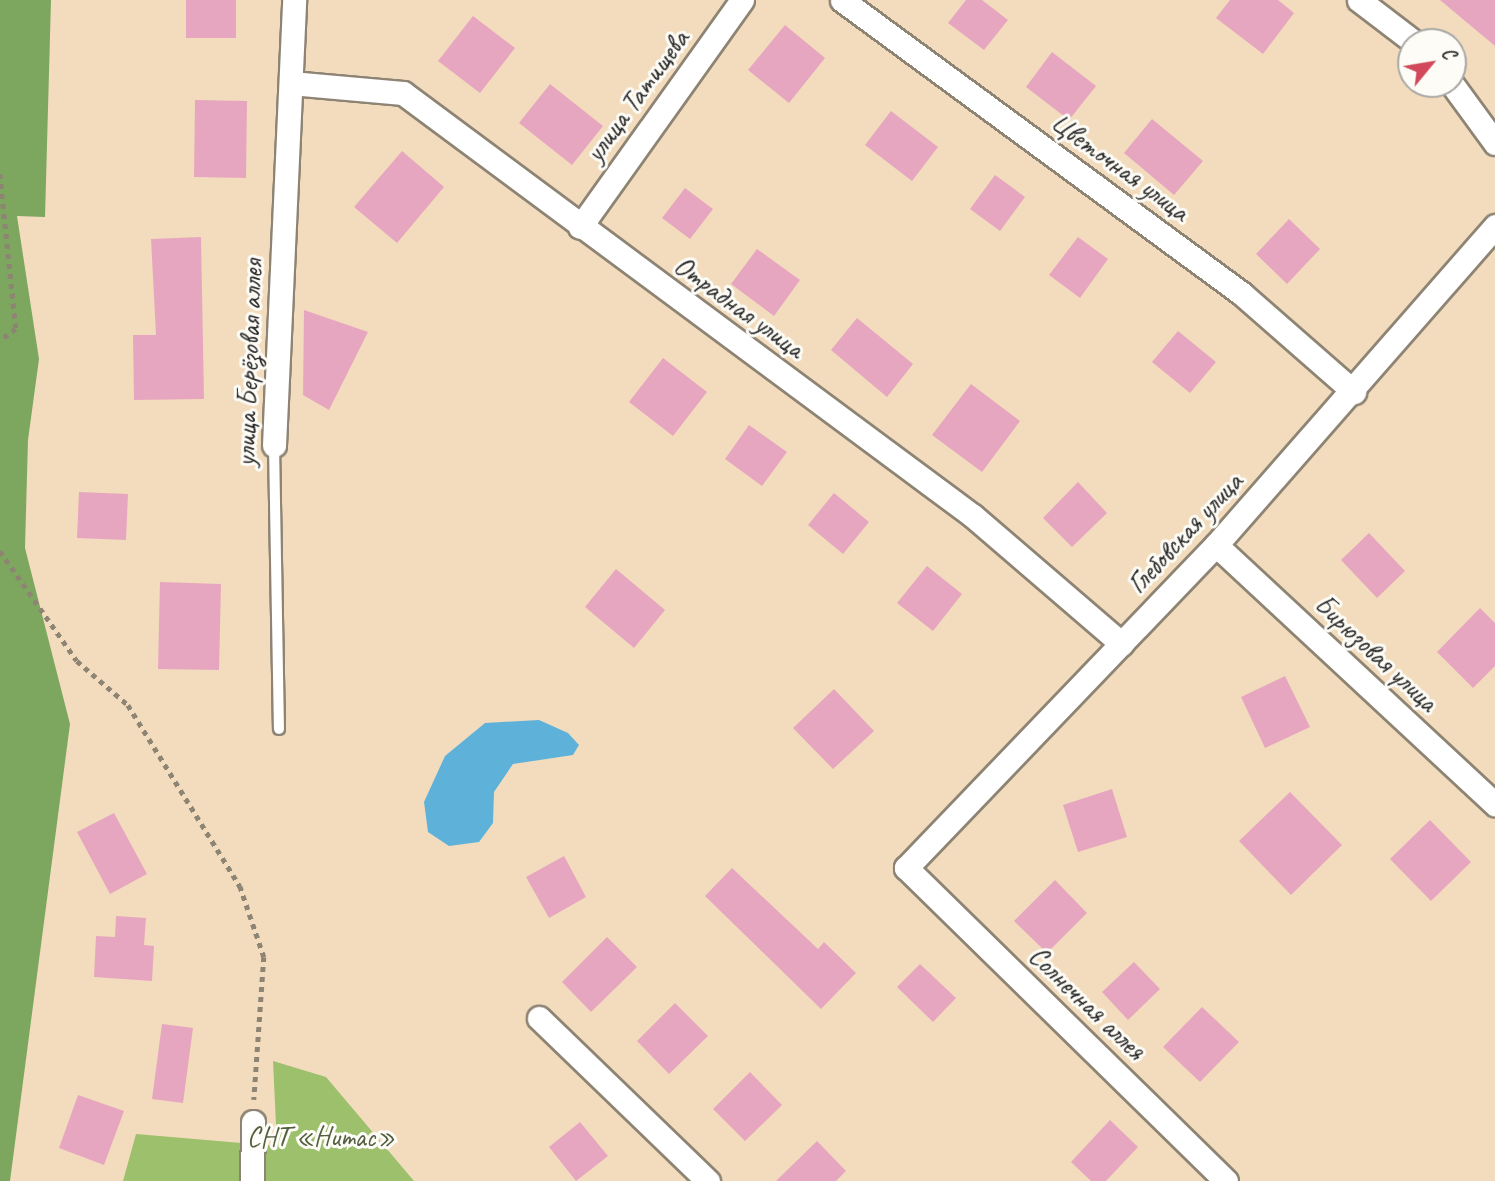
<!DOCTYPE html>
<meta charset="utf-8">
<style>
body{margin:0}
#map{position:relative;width:1495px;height:1181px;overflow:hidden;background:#f2dcbd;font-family:Caveat,sans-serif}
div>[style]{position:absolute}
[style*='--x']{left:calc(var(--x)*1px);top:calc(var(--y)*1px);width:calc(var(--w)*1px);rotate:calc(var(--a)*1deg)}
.green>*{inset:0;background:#9cc06b}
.forest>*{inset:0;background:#7da65f}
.water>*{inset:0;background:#5eb2da}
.building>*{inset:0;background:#e7a6bf}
.path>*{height:4.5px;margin-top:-2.25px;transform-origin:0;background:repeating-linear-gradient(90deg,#8e8474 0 5px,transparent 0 10px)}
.roads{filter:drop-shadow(2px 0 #8e8474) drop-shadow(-2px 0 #8e8474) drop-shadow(0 2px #8e8474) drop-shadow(0 -2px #8e8474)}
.service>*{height:10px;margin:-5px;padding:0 5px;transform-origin:5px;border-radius:5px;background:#fff}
.minor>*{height:23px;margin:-11.5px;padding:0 11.5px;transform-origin:11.5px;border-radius:11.5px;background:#fff}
span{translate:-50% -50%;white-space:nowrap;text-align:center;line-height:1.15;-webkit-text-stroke:6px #fdfcf7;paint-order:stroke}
.street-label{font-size:28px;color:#2b2b2b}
.park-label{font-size:28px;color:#535f41}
.north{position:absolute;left:1397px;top:28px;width:70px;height:70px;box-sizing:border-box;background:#fdfcf7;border:2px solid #a9a8a5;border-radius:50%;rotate:60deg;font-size:19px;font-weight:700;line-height:28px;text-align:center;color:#2b2b2b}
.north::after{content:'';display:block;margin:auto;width:24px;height:32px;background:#d1495b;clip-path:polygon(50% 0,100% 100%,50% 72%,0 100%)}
</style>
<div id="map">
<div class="green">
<i style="clip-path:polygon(273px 1061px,326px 1077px,414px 1181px,123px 1181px,136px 1134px,277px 1146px)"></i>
</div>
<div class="forest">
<i style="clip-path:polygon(0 0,51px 0,45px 217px,17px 216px,39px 359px,28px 440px,25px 548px,70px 724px,10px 1181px,0 1181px)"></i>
</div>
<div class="water">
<i style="clip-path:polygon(539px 720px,568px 733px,579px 745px,573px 755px,513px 764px,494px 792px,493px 823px,479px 842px,449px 846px,428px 832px,424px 802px,445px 756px,485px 723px)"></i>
</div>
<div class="building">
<i style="clip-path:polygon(186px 0,236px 0,236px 38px,186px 38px)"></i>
<i style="clip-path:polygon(966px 0,982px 0,1008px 20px,984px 50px,948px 23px)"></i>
<i style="clip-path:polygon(1230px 0,1278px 0,1294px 13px,1263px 54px,1216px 18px)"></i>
<i style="clip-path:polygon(1440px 0,1495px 0,1495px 46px)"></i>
<i style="clip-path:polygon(473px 16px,515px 48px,480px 93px,438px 61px)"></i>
<i style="clip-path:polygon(785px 25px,825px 58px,789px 103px,748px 70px)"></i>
<i style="clip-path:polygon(1052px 52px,1096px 86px,1069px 120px,1026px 87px)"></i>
<i style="clip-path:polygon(550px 84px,603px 126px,572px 165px,519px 123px)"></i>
<i style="clip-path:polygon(195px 100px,247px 101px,246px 178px,194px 177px)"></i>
<i style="clip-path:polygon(891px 111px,938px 147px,912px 181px,865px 145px)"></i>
<i style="clip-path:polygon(1152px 119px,1203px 161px,1174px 195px,1124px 153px)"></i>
<i style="clip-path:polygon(402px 151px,444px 187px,397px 243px,354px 207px)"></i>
<i style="clip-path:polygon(995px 175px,1025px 197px,1000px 231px,970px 209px)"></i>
<i style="clip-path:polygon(685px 188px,713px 209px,690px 239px,662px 218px)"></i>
<i style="clip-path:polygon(1289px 219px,1320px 249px,1287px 284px,1256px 254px)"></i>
<i style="clip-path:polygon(201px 237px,204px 399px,134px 400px,133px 335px,156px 335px,151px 239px)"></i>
<i style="clip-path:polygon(1078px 237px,1108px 259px,1080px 298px,1049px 275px)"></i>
<i style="clip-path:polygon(757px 249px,800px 280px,774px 316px,731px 284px)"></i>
<i style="clip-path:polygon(304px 310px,368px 332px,329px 410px,303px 395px)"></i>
<i style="clip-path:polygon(857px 318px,913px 364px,887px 397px,831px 350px)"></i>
<i style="clip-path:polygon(1178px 331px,1216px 362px,1190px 393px,1152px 362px)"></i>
<i style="clip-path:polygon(663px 358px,707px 392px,673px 436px,629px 402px)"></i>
<i style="clip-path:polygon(971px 384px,1020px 421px,982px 472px,932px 435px)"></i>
<i style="clip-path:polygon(749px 425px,787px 452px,762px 486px,725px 459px)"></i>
<i style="clip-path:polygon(1078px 482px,1107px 513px,1072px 547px,1043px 518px)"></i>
<i style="clip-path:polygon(79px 492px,128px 494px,126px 540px,77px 538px)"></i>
<i style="clip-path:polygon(834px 493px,869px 522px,843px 554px,808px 525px)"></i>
<i style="clip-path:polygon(1369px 533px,1405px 571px,1377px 598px,1341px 560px)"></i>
<i style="clip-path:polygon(927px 566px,962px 594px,933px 631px,897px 603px)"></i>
<i style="clip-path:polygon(616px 569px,665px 610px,634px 648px,585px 607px)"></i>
<i style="clip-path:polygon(160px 582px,221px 584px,219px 670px,158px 669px)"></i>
<i style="clip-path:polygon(1480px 608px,1495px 623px,1495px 666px,1473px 688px,1437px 652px)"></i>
<i style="clip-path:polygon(1285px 676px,1310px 727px,1265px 748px,1241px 697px)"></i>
<i style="clip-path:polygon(834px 689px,874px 731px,833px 769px,793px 728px)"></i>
<i style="clip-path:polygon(1112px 789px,1127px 837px,1078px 852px,1063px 805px)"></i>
<i style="clip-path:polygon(1290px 792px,1342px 845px,1291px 895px,1239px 841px)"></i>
<i style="clip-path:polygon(114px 813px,147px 874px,110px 894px,77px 832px)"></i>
<i style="clip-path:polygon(1430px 820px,1471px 862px,1431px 901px,1390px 859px)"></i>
<i style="clip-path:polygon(564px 856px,586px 897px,549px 918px,526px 877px)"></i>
<i style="clip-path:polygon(732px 868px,818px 949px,824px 942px,856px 973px,821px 1009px,705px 896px)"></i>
<i style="clip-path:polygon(1055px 880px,1087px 913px,1047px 953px,1014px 921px)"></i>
<i style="clip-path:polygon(116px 916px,146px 918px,144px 945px,154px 946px,152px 981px,94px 977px,96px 936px,115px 937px)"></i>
<i style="clip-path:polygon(607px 937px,637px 967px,591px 1012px,562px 982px)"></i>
<i style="clip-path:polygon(1134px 962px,1160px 989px,1128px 1020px,1102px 992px)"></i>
<i style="clip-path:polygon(920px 964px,956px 998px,933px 1022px,897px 987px)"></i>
<i style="clip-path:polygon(675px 1003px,708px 1036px,669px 1074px,637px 1041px)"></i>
<i style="clip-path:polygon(1202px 1007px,1239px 1042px,1200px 1082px,1163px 1047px)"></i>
<i style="clip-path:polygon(162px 1024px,193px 1028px,183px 1103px,152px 1099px)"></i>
<i style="clip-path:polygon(750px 1072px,782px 1105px,745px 1141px,713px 1109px)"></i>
<i style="clip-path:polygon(78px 1095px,124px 1111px,104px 1165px,59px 1148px)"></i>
<i style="clip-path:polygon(1110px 1120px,1138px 1147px,1106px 1181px,1091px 1181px,1071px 1162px)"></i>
<i style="clip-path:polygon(580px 1122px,608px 1156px,576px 1181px,549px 1147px)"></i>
<i style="clip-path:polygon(817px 1141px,846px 1171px,836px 1181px,776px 1181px)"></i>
</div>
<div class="path">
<i style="--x:0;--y:174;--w:156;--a:84.1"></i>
<i style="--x:16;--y:329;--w:20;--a:143"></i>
<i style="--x:0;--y:551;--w:134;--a:55"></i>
<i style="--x:77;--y:661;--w:67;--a:40.8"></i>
<i style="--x:128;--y:705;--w:213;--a:58.3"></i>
<i style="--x:240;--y:886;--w:75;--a:71.3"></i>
<i style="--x:264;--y:957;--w:143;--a:94"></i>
</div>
<div class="roads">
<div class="service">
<i style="--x:274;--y:445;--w:284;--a:89"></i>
</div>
<div class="minor">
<i style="--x:842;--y:0;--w:496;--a:36.3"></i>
<i style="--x:1242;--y:294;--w:149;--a:41.2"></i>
<i style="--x:1359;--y:0;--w:69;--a:37.4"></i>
<i style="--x:291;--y:83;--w:112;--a:5.1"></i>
<i style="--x:403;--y:93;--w:710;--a:36.58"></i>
<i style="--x:973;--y:516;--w:196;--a:40.7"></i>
<i style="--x:1452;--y:84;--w:73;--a:53.9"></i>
<i style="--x:580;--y:227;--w:279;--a:-54.5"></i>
<i style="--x:274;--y:445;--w:445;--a:-87.4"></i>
<i style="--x:1216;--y:545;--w:381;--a:42.9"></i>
<i style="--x:539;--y:1018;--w:235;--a:44"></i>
<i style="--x:252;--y:1181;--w:59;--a:-89"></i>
<i style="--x:1226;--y:1181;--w:448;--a:-135.6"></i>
<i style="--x:906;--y:868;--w:448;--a:-46.2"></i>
<i style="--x:1216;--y:545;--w:424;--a:-48.8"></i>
</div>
</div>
<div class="street-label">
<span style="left:637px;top:96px;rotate:-54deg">улица Татищева</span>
<span style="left:1120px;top:167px;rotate:36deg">Цветочная улица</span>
<span style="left:739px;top:307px;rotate:36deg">Отрадная улица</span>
<span style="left:249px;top:363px;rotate:-88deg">улица Берёзовая аллея</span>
<span style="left:1185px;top:533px;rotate:-47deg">Глебовская улица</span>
<span style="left:1376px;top:653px;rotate:43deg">Бирюзовая улица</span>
<span style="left:1087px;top:1003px;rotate:44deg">Солнечная аллея</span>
</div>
<div class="park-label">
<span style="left:321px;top:1137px">СНТ «Нитас»</span>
</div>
<div class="north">С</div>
</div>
